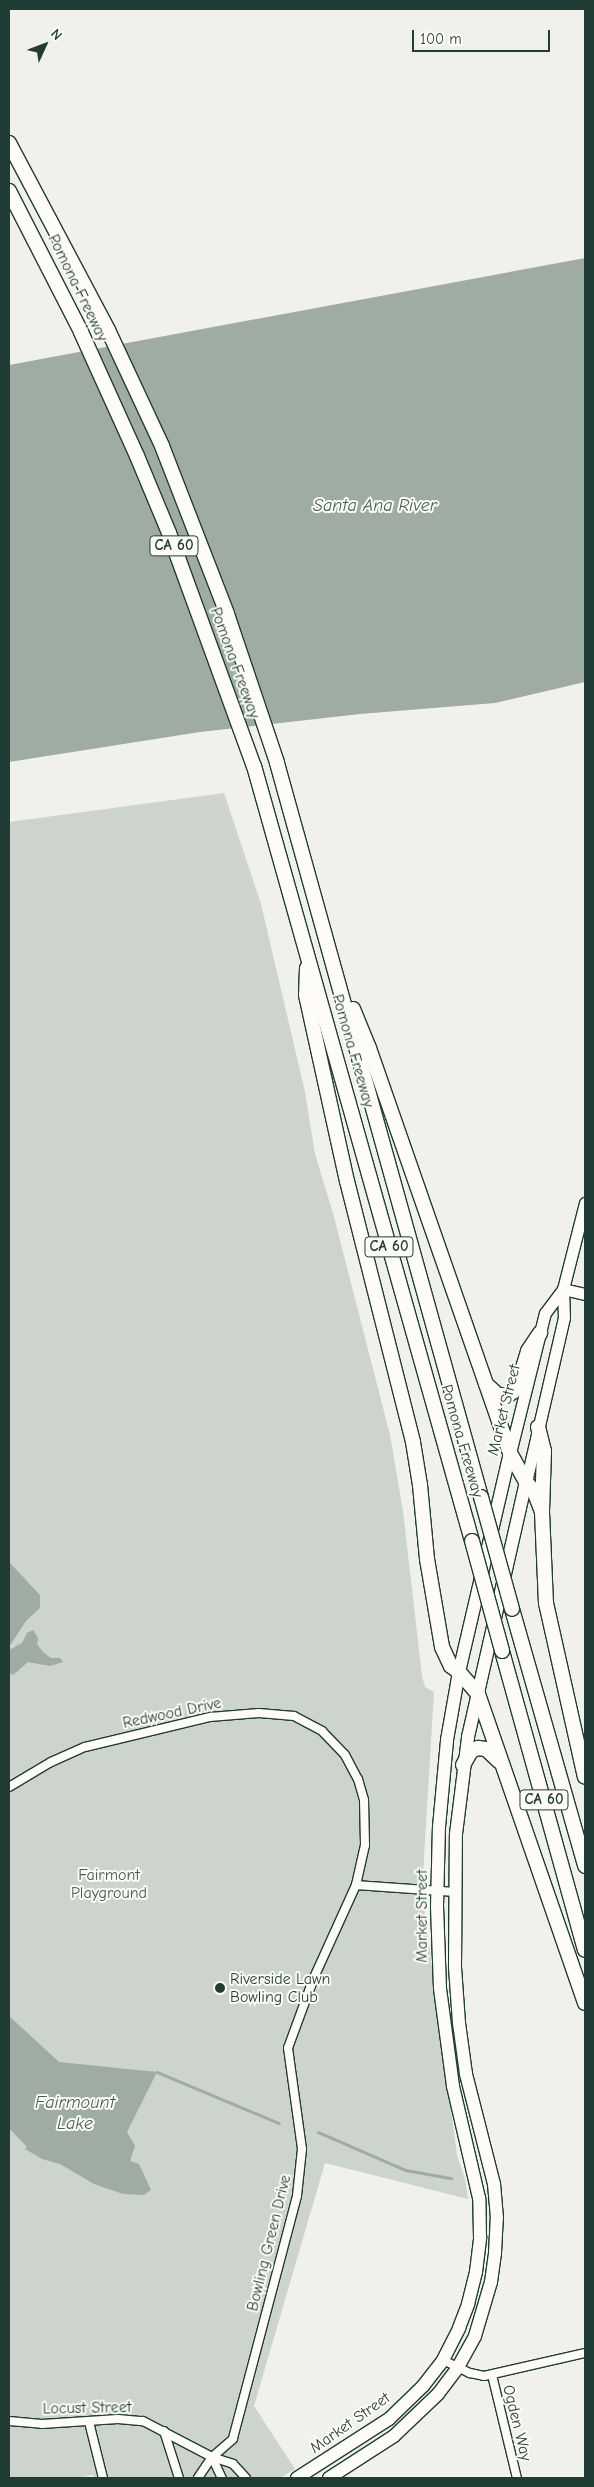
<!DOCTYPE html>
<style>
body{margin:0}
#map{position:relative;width:594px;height:2487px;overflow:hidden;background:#f0f1eb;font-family:"Comic Neue",sans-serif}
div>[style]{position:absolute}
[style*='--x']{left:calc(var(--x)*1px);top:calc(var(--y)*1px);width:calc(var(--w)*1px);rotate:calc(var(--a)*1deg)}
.green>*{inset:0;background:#cdd3cd}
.water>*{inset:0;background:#9faca4}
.stream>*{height:2.5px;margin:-1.25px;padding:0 1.25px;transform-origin:1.25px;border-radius:1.25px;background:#9faca4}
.roads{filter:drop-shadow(1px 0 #1f3d34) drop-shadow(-1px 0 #1f3d34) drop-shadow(0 1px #1f3d34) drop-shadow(0 -1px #1f3d34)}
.street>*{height:8px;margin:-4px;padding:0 4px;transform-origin:4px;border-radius:4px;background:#fdfcf7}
.secondary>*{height:11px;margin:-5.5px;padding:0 5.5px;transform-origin:5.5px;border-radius:5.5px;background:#fdfcf7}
.primary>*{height:12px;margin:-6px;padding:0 6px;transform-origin:6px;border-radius:6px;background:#fdfcf7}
.highway>*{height:14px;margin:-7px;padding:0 7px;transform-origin:7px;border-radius:7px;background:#fdfcf7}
.bridges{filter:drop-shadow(1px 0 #1f3d34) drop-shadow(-1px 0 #1f3d34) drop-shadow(0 1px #1f3d34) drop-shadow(0 -1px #1f3d34)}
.highway-bridge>*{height:14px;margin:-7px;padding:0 7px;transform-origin:7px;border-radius:7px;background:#fdfcf7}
.dots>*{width:14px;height:14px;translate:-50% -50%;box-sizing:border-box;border:2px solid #fdfcf7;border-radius:50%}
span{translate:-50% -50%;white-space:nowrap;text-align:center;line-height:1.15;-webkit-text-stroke:4px #fdfcf7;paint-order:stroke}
.shield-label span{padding:1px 4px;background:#fdfcf7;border:1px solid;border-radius:4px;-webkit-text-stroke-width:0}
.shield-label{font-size:15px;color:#1f3d34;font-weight:700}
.street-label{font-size:16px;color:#1f3d34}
.park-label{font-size:16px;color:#425b53}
.poi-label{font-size:16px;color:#1f3d34}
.left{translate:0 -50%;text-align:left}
.water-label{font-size:18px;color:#455e56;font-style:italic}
.frame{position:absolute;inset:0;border:10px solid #1f3d34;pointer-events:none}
.north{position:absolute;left:20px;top:20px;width:50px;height:50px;-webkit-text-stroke:4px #fdfcf7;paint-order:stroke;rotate:47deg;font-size:14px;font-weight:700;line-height:20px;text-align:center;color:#1f3d34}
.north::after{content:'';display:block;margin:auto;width:18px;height:22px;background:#1f3d34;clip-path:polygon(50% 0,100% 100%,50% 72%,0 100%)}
.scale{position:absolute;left:412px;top:30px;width:138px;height:22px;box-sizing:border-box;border:2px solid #1f3d34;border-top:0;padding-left:6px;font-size:15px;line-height:18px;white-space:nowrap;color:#1f3d34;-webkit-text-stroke:4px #fdfcf7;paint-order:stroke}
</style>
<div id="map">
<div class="green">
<i style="clip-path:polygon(224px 793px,261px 904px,305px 1092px,315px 1154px,333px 1213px,390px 1435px,403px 1511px,422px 1676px,425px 1687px,434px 1692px,422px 1891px,457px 2155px,465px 2179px,468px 2199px,325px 2163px,254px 2406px,295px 2469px,280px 2478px,94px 2478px,93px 2475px,77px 2478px,9px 2478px,9px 822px)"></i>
</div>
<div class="water">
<i style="clip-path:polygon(585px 258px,585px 682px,495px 703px,360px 714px,200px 732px,9px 762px,9px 365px)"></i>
<i style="clip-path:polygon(9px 1562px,40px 1595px,40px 1608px,26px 1621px,9px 1647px)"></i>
<i style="clip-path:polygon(33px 1630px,38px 1638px,37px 1644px,43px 1652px,51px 1658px,60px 1658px,63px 1662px,50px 1666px,28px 1662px,13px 1675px,9px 1673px,9px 1650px,22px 1643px,27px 1633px)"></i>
<i style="clip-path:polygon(9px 2016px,59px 2062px,157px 2072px,127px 2132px,135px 2146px,130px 2161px,139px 2164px,151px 2190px,144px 2195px,123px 2194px,94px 2184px,60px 2164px,42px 2159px,25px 2149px,27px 2147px,11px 2130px,9px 2131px)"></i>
</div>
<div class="stream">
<i style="--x:157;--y:2072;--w:132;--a:22.7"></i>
<i style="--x:318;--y:2132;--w:96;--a:23.4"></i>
<i style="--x:406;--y:2170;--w:46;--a:10.1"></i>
</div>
<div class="roads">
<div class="street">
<i style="--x:9;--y:1787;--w:49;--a:-30.8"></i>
<i style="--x:51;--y:1762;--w:37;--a:-24"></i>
<i style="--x:85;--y:1747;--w:129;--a:-13.5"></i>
<i style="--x:210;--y:1717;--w:49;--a:-4.7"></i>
<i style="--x:259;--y:1713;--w:35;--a:5"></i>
<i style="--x:294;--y:1716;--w:32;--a:28"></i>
<i style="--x:322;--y:1731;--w:33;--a:46"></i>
<i style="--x:345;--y:1755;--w:27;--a:62"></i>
<i style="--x:358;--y:1779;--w:22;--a:74"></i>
<i style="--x:364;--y:1800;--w:45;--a:88.7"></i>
<i style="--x:365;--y:1845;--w:41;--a:102.7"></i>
<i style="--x:356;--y:1885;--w:104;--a:114.4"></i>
<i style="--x:313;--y:1980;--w:72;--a:110.2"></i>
<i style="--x:288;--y:2048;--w:102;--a:82.1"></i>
<i style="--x:302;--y:2149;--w:47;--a:96.1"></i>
<i style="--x:297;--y:2196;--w:251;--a:104.8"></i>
<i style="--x:233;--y:2439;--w:28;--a:139"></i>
<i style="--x:212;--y:2457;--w:25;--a:124"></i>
<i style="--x:356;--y:1885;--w:99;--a:4"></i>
<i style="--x:443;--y:2360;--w:30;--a:26"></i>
<i style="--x:470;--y:2373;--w:14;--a:12"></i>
<i style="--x:484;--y:2376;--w:104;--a:-12.8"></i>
<i style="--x:492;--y:2375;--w:106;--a:76.4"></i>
<i style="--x:9;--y:2421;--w:33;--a:5"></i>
<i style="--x:42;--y:2424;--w:76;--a:-3.8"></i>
<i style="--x:118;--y:2419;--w:25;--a:5"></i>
<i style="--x:143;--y:2421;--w:78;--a:27.6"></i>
<i style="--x:212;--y:2457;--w:22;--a:18"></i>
<i style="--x:233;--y:2464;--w:19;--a:47"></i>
<i style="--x:89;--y:2422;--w:58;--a:76"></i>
<i style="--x:164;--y:2431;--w:49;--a:72.3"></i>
<i style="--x:212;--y:2457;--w:23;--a:65"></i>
</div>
<div class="secondary">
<i style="--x:563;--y:1289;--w:23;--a:13"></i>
<i style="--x:510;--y:1453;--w:144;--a:-76"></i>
<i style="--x:545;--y:1313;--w:30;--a:-53"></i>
<i style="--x:526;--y:1482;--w:168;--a:-77"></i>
<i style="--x:564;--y:1318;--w:29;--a:-92"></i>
<i style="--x:563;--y:1289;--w:89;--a:-75.7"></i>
</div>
<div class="primary">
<i style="--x:297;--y:2478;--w:109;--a:-32.7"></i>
<i style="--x:389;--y:2419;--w:47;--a:-44.1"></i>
<i style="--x:423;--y:2386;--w:33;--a:-52"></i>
<i style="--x:443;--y:2360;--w:36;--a:-63"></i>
<i style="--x:459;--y:2328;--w:26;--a:-69"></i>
<i style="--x:468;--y:2304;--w:33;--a:-76"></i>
<i style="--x:476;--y:2272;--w:35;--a:-83"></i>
<i style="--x:480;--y:2237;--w:39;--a:-91"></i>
<i style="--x:479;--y:2198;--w:115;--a:-103.1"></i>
<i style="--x:453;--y:2086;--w:99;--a:-97.6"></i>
<i style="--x:440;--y:1988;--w:81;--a:-92.1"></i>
<i style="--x:437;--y:1907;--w:80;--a:-88.6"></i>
<i style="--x:439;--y:1827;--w:87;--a:-84.7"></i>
<i style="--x:447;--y:1740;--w:69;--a:-80"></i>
<i style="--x:459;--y:1672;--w:225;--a:-76.9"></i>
<i style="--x:329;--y:2478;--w:77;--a:-32.9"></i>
<i style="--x:394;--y:2436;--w:61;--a:-43.7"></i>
<i style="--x:438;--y:2394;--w:34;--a:-53"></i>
<i style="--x:458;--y:2367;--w:35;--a:-61"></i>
<i style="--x:475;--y:2336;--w:56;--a:-73.5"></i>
<i style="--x:491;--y:2282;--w:29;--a:-82"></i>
<i style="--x:495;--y:2253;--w:35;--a:-87"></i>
<i style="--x:497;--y:2218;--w:34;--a:-95"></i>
<i style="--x:494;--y:2184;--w:114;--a:-104.3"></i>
<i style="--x:466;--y:2074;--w:51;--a:-97.8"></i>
<i style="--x:459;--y:2023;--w:56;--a:-94.1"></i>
<i style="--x:455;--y:1967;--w:133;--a:-89.6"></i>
<i style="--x:456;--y:1834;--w:98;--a:-82.9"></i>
<i style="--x:468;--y:1737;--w:262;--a:-77.2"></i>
</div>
<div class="highway">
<i style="--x:9;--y:143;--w:212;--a:62.1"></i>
<i style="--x:108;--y:330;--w:128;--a:65"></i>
<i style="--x:162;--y:446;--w:180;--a:68.8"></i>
<i style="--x:227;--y:614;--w:157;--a:71.4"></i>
<i style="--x:277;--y:763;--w:762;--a:74.47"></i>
<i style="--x:9;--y:191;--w:158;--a:62.9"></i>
<i style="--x:81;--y:332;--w:136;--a:65.7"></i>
<i style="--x:137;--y:456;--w:83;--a:67.4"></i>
<i style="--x:169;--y:533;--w:248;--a:70"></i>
<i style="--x:254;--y:766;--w:805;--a:74.29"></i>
<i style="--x:307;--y:968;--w:27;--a:92"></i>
<i style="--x:306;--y:995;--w:190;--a:77.6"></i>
<i style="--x:347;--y:1181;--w:269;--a:75.8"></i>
<i style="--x:413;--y:1442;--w:44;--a:80.8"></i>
<i style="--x:420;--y:1485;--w:74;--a:84.6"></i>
<i style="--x:427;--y:1559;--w:89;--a:80.3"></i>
<i style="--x:442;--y:1647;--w:21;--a:65"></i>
<i style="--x:451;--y:1666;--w:10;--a:37"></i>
<i style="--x:459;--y:1672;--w:29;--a:49"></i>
<i style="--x:478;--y:1694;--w:327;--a:70.9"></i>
<i style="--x:353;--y:1009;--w:42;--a:67.7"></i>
<i style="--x:369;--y:1048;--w:429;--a:70.8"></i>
<i style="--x:510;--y:1453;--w:33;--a:61"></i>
<i style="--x:526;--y:1482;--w:12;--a:48"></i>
<i style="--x:534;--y:1491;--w:22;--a:69"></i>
<i style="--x:486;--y:1384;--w:16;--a:43"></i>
<i style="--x:498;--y:1395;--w:10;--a:0"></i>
<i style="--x:508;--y:1395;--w:7;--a:-34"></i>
<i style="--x:514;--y:1391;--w:8;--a:-60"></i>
<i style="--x:518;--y:1384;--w:34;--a:-73"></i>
<i style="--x:528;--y:1351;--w:22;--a:-56"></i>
<i style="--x:538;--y:1427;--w:25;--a:76"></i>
<i style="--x:544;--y:1451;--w:61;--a:91.9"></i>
<i style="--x:542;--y:1512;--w:91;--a:87.5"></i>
<i style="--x:546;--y:1603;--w:178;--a:77.4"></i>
<i style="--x:512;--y:1609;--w:267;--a:74.1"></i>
<i style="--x:502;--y:1651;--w:310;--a:74.5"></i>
<i style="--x:463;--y:1765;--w:16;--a:-60"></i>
<i style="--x:471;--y:1751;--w:8;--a:-23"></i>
<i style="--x:478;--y:1748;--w:8;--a:7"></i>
<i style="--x:486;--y:1749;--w:18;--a:43"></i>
</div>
</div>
<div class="bridges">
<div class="highway-bridge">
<i style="--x:481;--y:1497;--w:116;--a:74.5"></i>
<i style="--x:472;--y:1541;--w:114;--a:74.7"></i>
</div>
</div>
<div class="dots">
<i style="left:220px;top:1988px;background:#1f3d34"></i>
</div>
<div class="shield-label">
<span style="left:174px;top:546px">CA 60</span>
<span style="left:389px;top:1247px">CA 60</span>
<span style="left:544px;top:1800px">CA 60</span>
</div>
<div class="street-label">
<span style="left:78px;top:288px;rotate:64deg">Pomona Freeway</span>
<span style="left:235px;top:663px;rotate:70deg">Pomona Freeway</span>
<span style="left:353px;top:1051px;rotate:74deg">Pomona Freeway</span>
<span style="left:504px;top:1410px;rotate:-76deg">Market Street</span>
<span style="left:462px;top:1441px;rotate:74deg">Pomona Freeway</span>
<span style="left:172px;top:1713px;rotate:-12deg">Redwood Drive</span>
<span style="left:422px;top:1916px;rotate:-90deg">Market Street</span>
<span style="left:269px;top:2243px;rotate:-76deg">Bowling Green Drive</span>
<span style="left:87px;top:2408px;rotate:-1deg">Locust Street</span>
<span style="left:350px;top:2423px;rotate:-35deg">Market Street</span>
<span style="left:517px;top:2423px;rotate:76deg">Ogden Way</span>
</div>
<div class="park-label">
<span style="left:109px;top:1884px">Fairmont<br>Playground</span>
</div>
<div class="poi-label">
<span class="left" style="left:230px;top:1988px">Riverside Lawn<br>Bowling Club</span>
</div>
<div class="water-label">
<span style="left:375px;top:506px">Santa Ana River</span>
<span style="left:75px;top:2114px">Fairmount<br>Lake</span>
</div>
<div class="frame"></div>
<div class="north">N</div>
<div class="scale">100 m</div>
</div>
